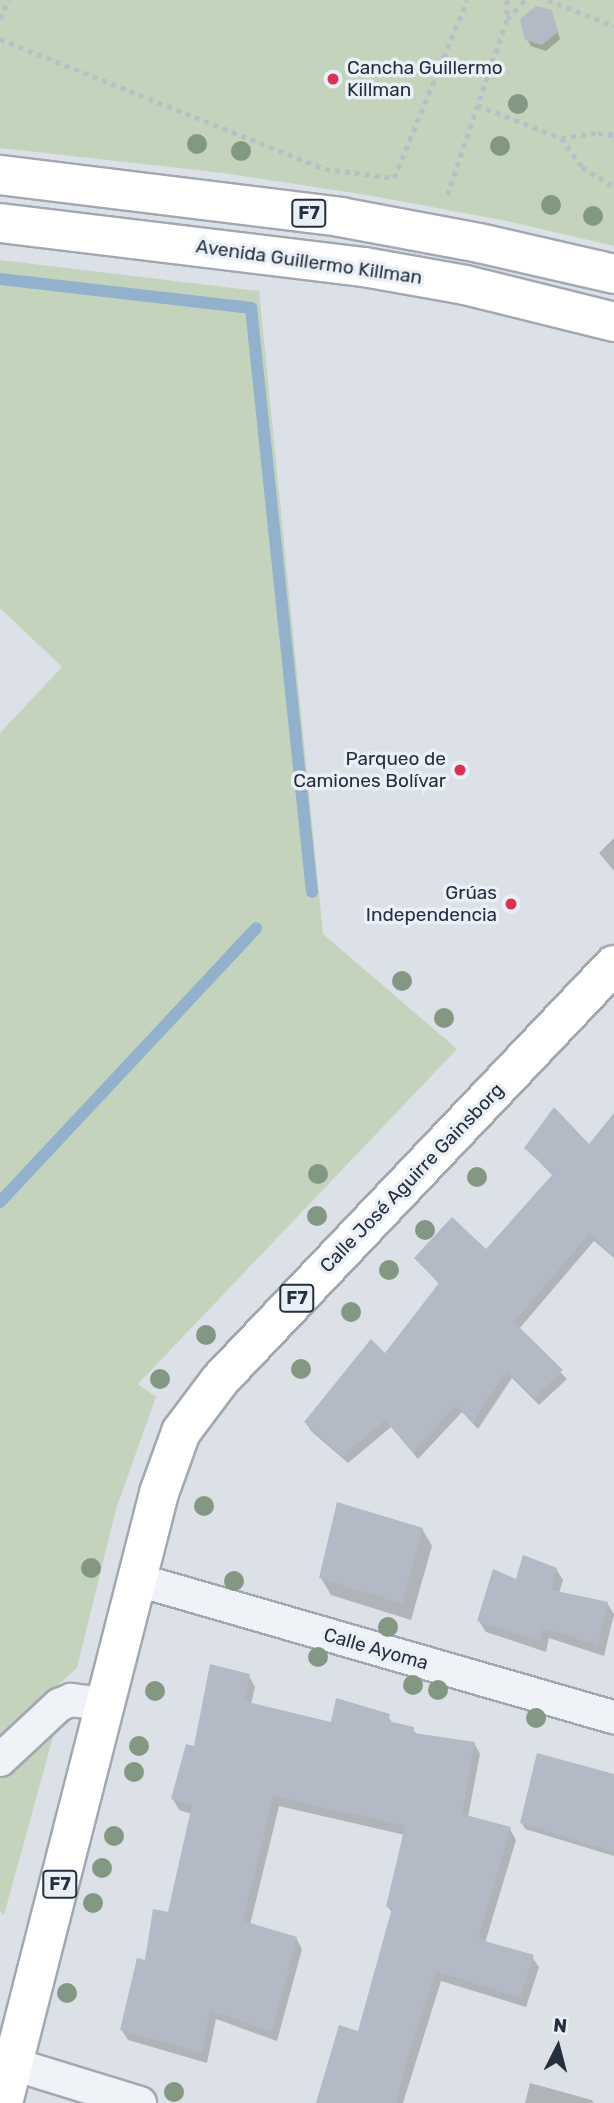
<!DOCTYPE html>
<meta charset="utf-8">
<style>
body{margin:0}
#map{position:relative;width:614px;height:2103px;overflow:hidden;background:#dce1e8;font-family:Rubik,sans-serif}
div>[style]{position:absolute}
[style*='--x']{left:calc(var(--x)*1px);top:calc(var(--y)*1px);width:calc(var(--w)*1px);rotate:calc(var(--a)*1deg)}
.green>*{inset:0;background:#c3d3bc}
.shadow>*{inset:0;background:#0003}
.stream>*{height:12px;margin:-6px;padding:0 6px;transform-origin:6px;border-radius:6px;background:#92b1cd}
.building>*{inset:0;background:#b3bac5}
.path>*{height:4.5px;margin-top:-2.25px;transform-origin:0;background:repeating-linear-gradient(90deg,#babfc7 0 5px,transparent 0 10px)}
.roads{filter:drop-shadow(2px 0 #a1a8b2) drop-shadow(-2px 0 #a1a8b2) drop-shadow(0 2px #a1a8b2) drop-shadow(0 -2px #a1a8b2)}
.minor>*{height:32px;margin:-16px;padding:0 16px;transform-origin:16px;border-radius:16px;background:#eff2f6}
.trunk>*{height:38px;margin:-19px;padding:0 19px;transform-origin:19px;border-radius:19px;background:#fff}
.trees>*{width:20px;height:20px;margin:-10px;border-radius:50%;background:#839883}
.dots>*{width:19px;height:19px;translate:-50% -50%;box-sizing:border-box;border:4px solid #ebf0f6;border-radius:50%}
span{translate:-50% -50%;white-space:nowrap;text-align:center;line-height:1.15;-webkit-text-stroke:7px #ebf0f6;paint-order:stroke}
.shield-label span{padding:2px 5px;background:#ebf0f6;border:2px solid;border-radius:5px;-webkit-text-stroke-width:0}
.shield-label{font-size:18px;color:#242f40;font-weight:700}
.poi-label{font-size:19px;color:#242f40}
.left{translate:0 -50%;text-align:left}
.right{translate:-100% -50%;text-align:right}
.street-label{font-size:19px;color:#242f40}
.north{position:absolute;left:523px;top:2012px;width:70px;height:70px;-webkit-text-stroke:5px #ebf0f6;paint-order:stroke;rotate:6deg;font-size:19px;font-weight:700;line-height:28px;text-align:center;color:#242f40}
.north::after{content:'';display:block;margin:auto;width:24px;height:32px;background:#242f40;clip-path:polygon(50% 0,100% 100%,50% 72%,0 100%)}
</style>
<div id="map">
<div class="green">
<i style="clip-path:polygon(0 0,614px 0,614px 246px,507px 221px,367px 195px,223px 173px,0 148px)"></i>
<i style="clip-path:polygon(0 260px,259px 291px,323px 934px,457px 1049px,138px 1384px,156px 1397px,116px 1509px,77px 1668px,0 1738px,0 733px,62px 667px,0 608px)"></i>
<i style="clip-path:polygon(56px 1726px,4px 1915px,0 1911px,0 1777px)"></i>
</div>
<div class="shadow">
<i style="clip-path:polygon(551px 12px,560px 39px,546px 51px,531px 46px,527px 39px)"></i>
<i style="clip-path:polygon(614px 838px,614px 871px,599px 853px)"></i>
<i style="clip-path:polygon(614px 1116px,614px 1258px,594px 1241px,519px 1329px,567px 1379px,539px 1405px,512px 1378px,478px 1429px,462px 1412px,418px 1459px,391px 1427px,348px 1463px,311px 1431px,306px 1423px,385px 1355px,440px 1285px,416px 1258px,486px 1252px,553px 1176px,526px 1148px,589px 1147px)"></i>
<i style="clip-path:polygon(422px 1529px,432px 1546px,411px 1620px,331px 1595px,321px 1578px)"></i>
<i style="clip-path:polygon(556px 1569px,563px 1580px,559px 1593px,607px 1603px,614px 1614px,604px 1656px,549px 1638px,546px 1652px,486px 1632px,479px 1621px,518px 1581px)"></i>
<i style="clip-path:polygon(249px 1676px,255px 1687px,251px 1704px,333px 1724px,388px 1716px,393px 1724px,413px 1729px,417px 1735px,474px 1743px,480px 1754px,468px 1817px,510px 1829px,516px 1840px,485px 1943px,532px 1957px,539px 1967px,526px 2007px,441px 1981px,403px 2103px,318px 2103px,359px 2034px,393px 1914px,388px 1907px,405px 1835px,279px 1806px,250px 1925px,296px 1938px,302px 1949px,277px 2041px,216px 2019px,207px 2063px,128px 2040px,121px 2029px,147px 1962px,170px 1914px,192px 1814px,179px 1810px,173px 1799px,195px 1748px)"></i>
<i style="clip-path:polygon(614px 1776px,614px 1856px,525px 1829px,522px 1823px)"></i>
<i style="clip-path:polygon(530px 2083px,592px 2100px,594px 2103px,525px 2103px)"></i>
</div>
<div class="stream">
<i style="--x:0;--y:279;--w:253;--a:6.6"></i>
<i style="--x:251;--y:308;--w:587;--a:84.04"></i>
<i style="--x:0;--y:1202;--w:375;--a:-46.9"></i>
</div>
<div class="building">
<i style="clip-path:polygon(536px 6px,552px 10px,558px 32px,542px 45px,525px 40px,520px 19px)"></i>
<i style="clip-path:polygon(554px 1107px,589px 1144px,614px 1113px,614px 1256px,589px 1234px,514px 1322px,563px 1370px,534px 1398px,507px 1371px,473px 1422px,456px 1405px,413px 1452px,385px 1420px,342px 1456px,304px 1422px,371px 1339px,385px 1353px,439px 1283px,414px 1258px,452px 1217px,486px 1249px,553px 1174px,524px 1148px)"></i>
<i style="clip-path:polygon(337px 1502px,423px 1528px,402px 1604px,319px 1578px)"></i>
<i style="clip-path:polygon(523px 1555px,557px 1568px,552px 1590px,608px 1602px,598px 1645px,543px 1628px,540px 1642px,477px 1621px,493px 1569px,516px 1579px)"></i>
<i style="clip-path:polygon(210px 1664px,250px 1674px,244px 1701px,331px 1722px,336px 1698px,390px 1714px,388px 1721px,414px 1727px,414px 1733px,475px 1742px,462px 1814px,511px 1827px,478px 1939px,534px 1955px,520px 1998px,436px 1971px,410px 2048px,396px 2103px,316px 2103px,339px 2025px,358px 2031px,392px 1908px,386px 1907px,405px 1826px,273px 1796px,243px 1921px,297px 1937px,272px 2031px,210px 2010px,202px 2053px,120px 2030px,137px 1958px,145px 1960px,153px 1909px,168px 1912px,192px 1805px,171px 1799px,186px 1744px,194px 1746px)"></i>
<i style="clip-path:polygon(537px 1753px,614px 1774px,614px 1852px,520px 1823px)"></i>
</div>
<div class="path">
<i style="--x:507;--y:0;--w:18;--a:90"></i>
<i style="--x:548;--y:0;--w:71;--a:21.5"></i>
<i style="--x:0;--y:19;--w:21;--a:-67"></i>
<i style="--x:0;--y:39;--w:350;--a:21.8"></i>
<i style="--x:325;--y:169;--w:70;--a:7.4"></i>
<i style="--x:394;--y:178;--w:192;--a:-67.7"></i>
<i style="--x:477;--y:105;--w:90;--a:21.4"></i>
<i style="--x:561;--y:138;--w:37;--a:-8"></i>
<i style="--x:598;--y:133;--w:16;--a:7"></i>
<i style="--x:561;--y:138;--w:36;--a:54"></i>
<i style="--x:582;--y:167;--w:38;--a:32"></i>
<i style="--x:447;--y:195;--w:186;--a:-71.2"></i>
<i style="--x:507;--y:19;--w:26;--a:-47"></i>
</div>
<div class="roads">
<div class="minor">
<i style="--x:138;--y:1580;--w:495;--a:16.1"></i>
<i style="--x:0;--y:1760;--w:81;--a:-43"></i>
<i style="--x:59;--y:1705;--w:13;--a:-23"></i>
<i style="--x:71;--y:1700;--w:35;--a:7"></i>
<i style="--x:13;--y:2064;--w:133;--a:17.1"></i>
</div>
<div class="trunk">
<i style="--x:0;--y:175;--w:343;--a:7"></i>
<i style="--x:340;--y:217;--w:141;--a:10.6"></i>
<i style="--x:479;--y:243;--w:139;--a:12.9"></i>
<i style="--x:0;--y:223;--w:367;--a:6.9"></i>
<i style="--x:364;--y:267;--w:103;--a:10.1"></i>
<i style="--x:465;--y:285;--w:154;--a:13.9"></i>
<i style="--x:3;--y:2103;--w:630;--a:-75.65"></i>
<i style="--x:159;--y:1493;--w:65;--a:-70.2"></i>
<i style="--x:181;--y:1432;--w:65;--a:-53.1"></i>
<i style="--x:220;--y:1380;--w:572;--a:-46.49"></i>
</div>
</div>
<div class="trees">
<i style="left:518px;top:104px"></i>
<i style="left:197px;top:144px"></i>
<i style="left:500px;top:146px"></i>
<i style="left:241px;top:151px"></i>
<i style="left:551px;top:205px"></i>
<i style="left:593px;top:216px"></i>
<i style="left:402px;top:981px"></i>
<i style="left:444px;top:1018px"></i>
<i style="left:318px;top:1174px"></i>
<i style="left:477px;top:1177px"></i>
<i style="left:317px;top:1216px"></i>
<i style="left:425px;top:1230px"></i>
<i style="left:389px;top:1270px"></i>
<i style="left:351px;top:1312px"></i>
<i style="left:206px;top:1335px"></i>
<i style="left:301px;top:1369px"></i>
<i style="left:160px;top:1379px"></i>
<i style="left:204px;top:1506px"></i>
<i style="left:91px;top:1568px"></i>
<i style="left:234px;top:1581px"></i>
<i style="left:388px;top:1627px"></i>
<i style="left:318px;top:1657px"></i>
<i style="left:413px;top:1685px"></i>
<i style="left:438px;top:1690px"></i>
<i style="left:155px;top:1691px"></i>
<i style="left:536px;top:1718px"></i>
<i style="left:139px;top:1746px"></i>
<i style="left:134px;top:1772px"></i>
<i style="left:114px;top:1836px"></i>
<i style="left:102px;top:1868px"></i>
<i style="left:93px;top:1903px"></i>
<i style="left:67px;top:1993px"></i>
<i style="left:174px;top:2092px"></i>
</div>
<div class="dots">
<i style="left:333px;top:79px;background:#dd3151"></i>
<i style="left:460px;top:770px;background:#dd3151"></i>
<i style="left:511px;top:904px;background:#dd3151"></i>
</div>
<div class="shield-label">
<span style="left:309px;top:213px">F7</span>
<span style="left:297px;top:1298px">F7</span>
<span style="left:60px;top:1884px">F7</span>
</div>
<div class="poi-label">
<span class="left" style="left:347px;top:79px">Cancha Guillermo<br>Killman</span>
<span class="right" style="left:446px;top:770px">Parqueo de<br>Camiones Bolívar</span>
<span class="right" style="left:497px;top:904px">Grúas<br>Independencia</span>
</div>
<div class="street-label">
<span style="left:309px;top:262px;rotate:8deg">Avenida Guillermo Killman</span>
<span style="left:412px;top:1178px;rotate:-46deg">Calle José Aguirre Gainsborg</span>
<span style="left:376px;top:1649px;rotate:16deg">Calle Ayoma</span>
</div>
<div class="north">N</div>
</div>
